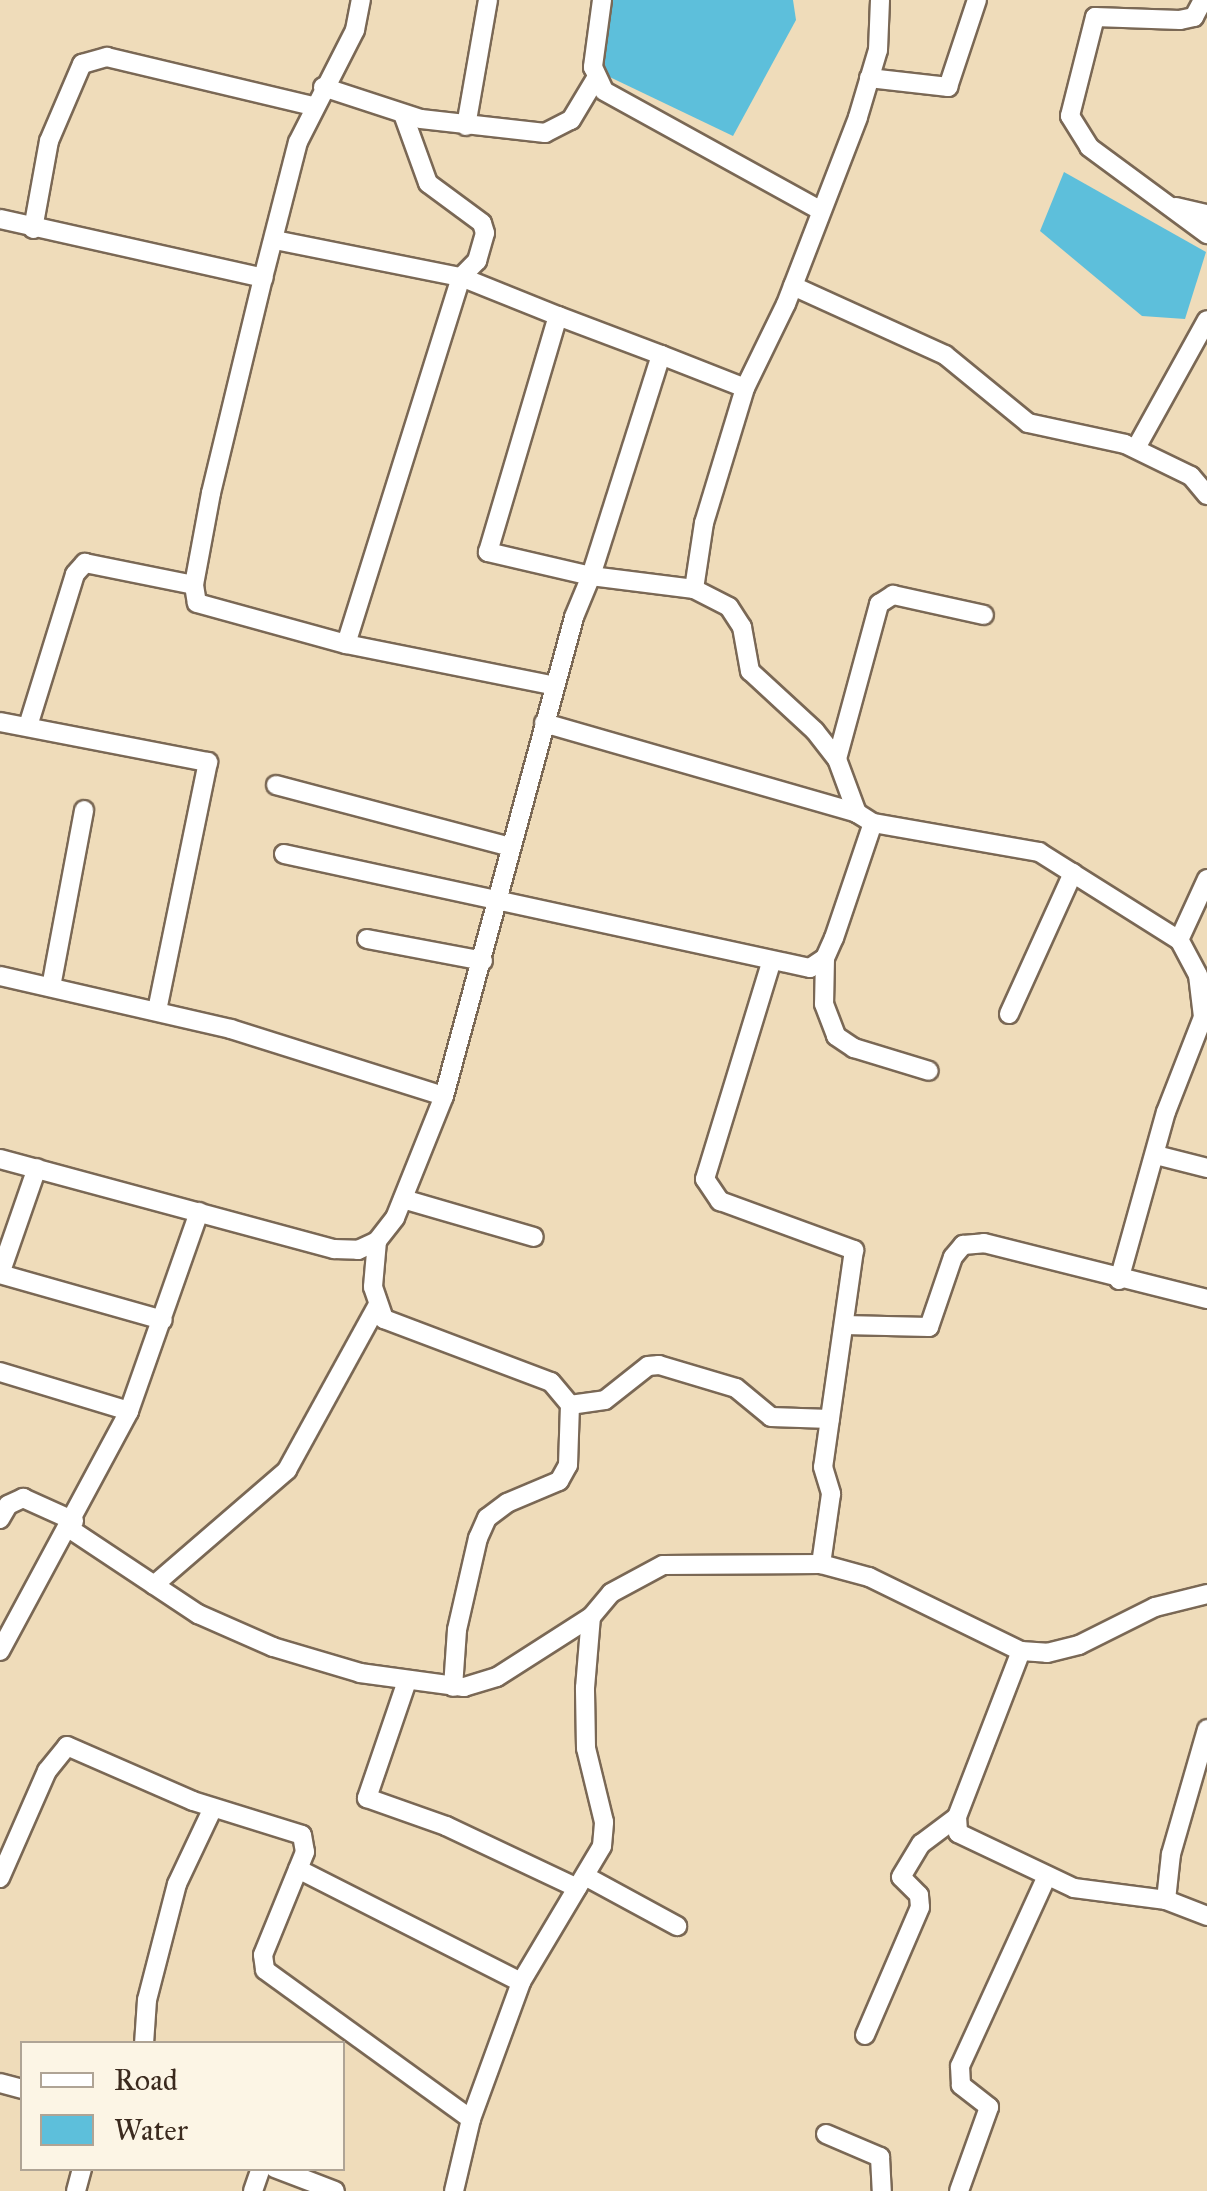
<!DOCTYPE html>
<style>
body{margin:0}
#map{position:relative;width:1207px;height:2191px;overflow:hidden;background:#efdcba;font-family:"IM FELL Great Primer",serif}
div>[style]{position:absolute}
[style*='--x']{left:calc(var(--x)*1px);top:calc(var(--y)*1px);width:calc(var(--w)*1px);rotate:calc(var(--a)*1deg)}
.water>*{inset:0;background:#5dbfdb}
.roads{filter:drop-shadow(2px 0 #7a6855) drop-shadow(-2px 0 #7a6855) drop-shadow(0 2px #7a6855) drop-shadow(0 -2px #7a6855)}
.street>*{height:18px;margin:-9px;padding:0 9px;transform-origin:9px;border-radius:9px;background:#fff}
span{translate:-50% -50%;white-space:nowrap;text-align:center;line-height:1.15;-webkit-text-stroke:10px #fcf5e5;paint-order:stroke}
.legend{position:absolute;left:20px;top:2041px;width:325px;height:130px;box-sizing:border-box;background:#fcf5e5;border:2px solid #afa495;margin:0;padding:12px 18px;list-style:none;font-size:30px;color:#3b2a1e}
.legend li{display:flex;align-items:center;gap:20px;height:50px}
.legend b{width:50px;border:2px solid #afa495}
</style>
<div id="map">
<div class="water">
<i style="clip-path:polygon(608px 0,793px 0,796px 20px,733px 136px,595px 70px)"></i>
<i style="clip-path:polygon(1064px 172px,1206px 252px,1185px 319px,1142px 316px,1040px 231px)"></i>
</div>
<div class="roads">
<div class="street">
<i style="--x:602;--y:0;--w:68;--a:97.7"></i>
<i style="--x:593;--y:67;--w:26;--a:65"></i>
<i style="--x:604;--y:91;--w:247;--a:28.9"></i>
<i style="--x:1203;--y:0;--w:19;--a:118"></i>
<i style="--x:1194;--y:17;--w:14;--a:168"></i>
<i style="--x:1180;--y:20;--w:85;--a:-178"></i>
<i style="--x:1095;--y:17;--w:102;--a:104.2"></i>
<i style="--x:1070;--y:116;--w:36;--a:58"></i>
<i style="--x:1089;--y:147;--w:147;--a:36.4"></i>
<i style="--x:869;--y:78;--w:80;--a:6.5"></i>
<i style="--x:948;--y:87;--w:92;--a:-71.6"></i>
<i style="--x:323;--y:87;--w:103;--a:18.1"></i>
<i style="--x:421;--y:119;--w:125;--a:6.4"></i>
<i style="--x:545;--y:133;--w:29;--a:-27"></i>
<i style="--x:571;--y:120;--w:47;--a:-59"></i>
<i style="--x:466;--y:126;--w:128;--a:-80.1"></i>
<i style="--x:1176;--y:207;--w:32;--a:13"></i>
<i style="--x:0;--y:219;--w:270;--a:12.6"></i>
<i style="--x:263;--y:278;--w:221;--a:103.6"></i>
<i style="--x:211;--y:493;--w:94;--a:100.5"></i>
<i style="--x:194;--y:585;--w:18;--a:81"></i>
<i style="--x:197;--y:603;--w:155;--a:15.4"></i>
<i style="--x:346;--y:644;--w:209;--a:11.3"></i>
<i style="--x:33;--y:229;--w:89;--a:-79.7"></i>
<i style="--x:49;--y:141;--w:84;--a:-66.8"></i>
<i style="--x:82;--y:64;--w:26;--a:-16"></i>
<i style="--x:107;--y:57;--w:211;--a:13.4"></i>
<i style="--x:275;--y:240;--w:190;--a:11.3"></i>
<i style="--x:461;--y:277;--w:105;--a:21.9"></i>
<i style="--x:263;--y:278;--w:140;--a:-75.6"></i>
<i style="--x:298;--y:142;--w:126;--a:-63"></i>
<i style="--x:355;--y:30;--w:31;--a:-79"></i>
<i style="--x:793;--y:286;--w:167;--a:24.4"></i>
<i style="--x:945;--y:355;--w:107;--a:39.3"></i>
<i style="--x:1028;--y:423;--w:99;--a:12.2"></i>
<i style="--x:1125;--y:444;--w:73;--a:25.9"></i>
<i style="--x:1191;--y:476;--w:25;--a:50"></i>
<i style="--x:661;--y:355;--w:232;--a:107.6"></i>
<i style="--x:591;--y:576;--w:106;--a:-166.9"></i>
<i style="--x:488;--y:552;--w:246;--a:-73.5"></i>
<i style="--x:558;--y:316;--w:110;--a:20.7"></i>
<i style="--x:661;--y:355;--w:90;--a:21.4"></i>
<i style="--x:1136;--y:448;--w:146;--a:-61"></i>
<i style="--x:694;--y:589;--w:39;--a:27"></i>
<i style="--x:729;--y:607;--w:24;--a:57"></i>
<i style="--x:742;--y:627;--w:45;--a:79.7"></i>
<i style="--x:750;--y:671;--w:88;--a:42.7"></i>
<i style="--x:815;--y:731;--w:36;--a:52"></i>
<i style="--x:837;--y:759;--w:58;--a:69.7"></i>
<i style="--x:857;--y:813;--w:19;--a:32"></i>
<i style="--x:873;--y:823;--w:169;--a:9.9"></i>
<i style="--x:1039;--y:852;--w:165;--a:32.2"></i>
<i style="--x:1179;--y:940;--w:67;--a:-65.3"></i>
<i style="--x:346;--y:644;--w:385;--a:-72.6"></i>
<i style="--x:461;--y:277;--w:23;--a:-45"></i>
<i style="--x:477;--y:261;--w:29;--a:-74"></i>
<i style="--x:485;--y:233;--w:10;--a:-107"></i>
<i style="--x:482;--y:223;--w:67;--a:-143.5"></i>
<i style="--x:428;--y:183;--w:73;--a:-109.9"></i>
<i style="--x:0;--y:722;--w:212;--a:10.9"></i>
<i style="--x:208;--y:762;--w:254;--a:101.6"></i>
<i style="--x:544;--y:723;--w:326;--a:16"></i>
<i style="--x:28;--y:726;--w:159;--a:-72.8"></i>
<i style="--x:75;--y:574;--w:15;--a:-48"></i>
<i style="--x:85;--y:563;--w:111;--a:11.4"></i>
<i style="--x:837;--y:759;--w:161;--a:-74.8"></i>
<i style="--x:879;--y:604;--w:17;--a:-33"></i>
<i style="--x:893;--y:595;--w:93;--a:12.4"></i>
<i style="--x:276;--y:785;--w:242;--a:14.8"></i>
<i style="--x:284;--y:854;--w:538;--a:12.23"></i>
<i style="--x:810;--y:968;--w:18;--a:-34"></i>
<i style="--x:825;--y:958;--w:22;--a:-66"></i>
<i style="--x:834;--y:938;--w:121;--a:-71.3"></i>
<i style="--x:367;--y:939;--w:118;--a:10.7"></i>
<i style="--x:825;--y:958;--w:46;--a:91.2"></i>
<i style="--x:824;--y:1004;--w:34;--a:69"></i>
<i style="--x:836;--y:1036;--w:22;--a:34"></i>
<i style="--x:854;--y:1048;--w:78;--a:17"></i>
<i style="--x:771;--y:963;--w:226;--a:107"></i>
<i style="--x:705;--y:1179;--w:27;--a:56"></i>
<i style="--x:720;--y:1201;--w:143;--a:20.1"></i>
<i style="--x:854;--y:1250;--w:219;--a:98.1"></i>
<i style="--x:823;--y:1467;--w:28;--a:73"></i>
<i style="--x:831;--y:1494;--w:71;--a:98.1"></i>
<i style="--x:0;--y:976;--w:237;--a:12.9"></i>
<i style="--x:231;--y:1029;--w:223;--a:17.5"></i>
<i style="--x:51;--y:987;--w:180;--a:-79.4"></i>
<i style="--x:1009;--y:1014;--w:155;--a:-65.6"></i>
<i style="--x:1156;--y:1155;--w:53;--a:14.3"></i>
<i style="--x:0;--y:1159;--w:346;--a:15.1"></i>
<i style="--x:334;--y:1249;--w:24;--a:2"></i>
<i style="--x:358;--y:1250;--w:21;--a:-25"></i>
<i style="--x:377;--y:1241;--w:29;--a:-52"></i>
<i style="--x:395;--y:1218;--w:131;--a:-68.1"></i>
<i style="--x:444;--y:1096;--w:496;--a:-74.8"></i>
<i style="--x:574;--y:617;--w:44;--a:-67.5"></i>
<i style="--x:591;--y:576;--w:104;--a:7.2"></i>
<i style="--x:694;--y:589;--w:67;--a:-81.4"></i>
<i style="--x:704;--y:523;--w:141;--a:-73.1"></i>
<i style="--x:745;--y:388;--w:93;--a:-64"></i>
<i style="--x:786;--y:304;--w:200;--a:-68.9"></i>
<i style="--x:858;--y:117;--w:70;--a:-73.4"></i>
<i style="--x:878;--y:50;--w:50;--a:-87.7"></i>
<i style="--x:403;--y:1199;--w:136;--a:16.2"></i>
<i style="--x:377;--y:1241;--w:46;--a:95"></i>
<i style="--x:373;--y:1287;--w:34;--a:71"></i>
<i style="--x:384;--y:1319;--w:178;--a:20.7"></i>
<i style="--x:551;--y:1382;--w:30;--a:50"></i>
<i style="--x:570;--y:1405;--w:60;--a:91.9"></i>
<i style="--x:568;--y:1465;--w:18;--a:119"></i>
<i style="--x:559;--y:1481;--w:56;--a:157.1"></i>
<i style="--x:507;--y:1503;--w:25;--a:143"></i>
<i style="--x:487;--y:1518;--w:22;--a:114"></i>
<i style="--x:478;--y:1538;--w:94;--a:102.9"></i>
<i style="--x:457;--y:1630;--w:57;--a:94"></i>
<i style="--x:0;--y:1274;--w:169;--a:15.8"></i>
<i style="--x:0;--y:1274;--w:112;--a:-70.8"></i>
<i style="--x:1119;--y:1280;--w:174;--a:-74.4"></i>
<i style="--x:1166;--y:1112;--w:102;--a:-68.7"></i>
<i style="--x:1203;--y:1017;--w:42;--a:-96.8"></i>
<i style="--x:1198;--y:975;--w:40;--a:-118"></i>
<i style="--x:844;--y:1325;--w:85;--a:1.3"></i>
<i style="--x:929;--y:1327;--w:74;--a:-71.1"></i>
<i style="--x:953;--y:1257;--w:16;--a:-50"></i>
<i style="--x:963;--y:1245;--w:21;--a:-5"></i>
<i style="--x:984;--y:1243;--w:230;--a:14.1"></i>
<i style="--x:0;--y:1372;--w:135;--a:16.8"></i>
<i style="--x:570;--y:1405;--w:35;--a:-8"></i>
<i style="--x:605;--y:1400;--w:55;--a:-38.3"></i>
<i style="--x:648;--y:1366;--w:11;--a:-5"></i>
<i style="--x:659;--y:1365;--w:80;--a:16.6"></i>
<i style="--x:736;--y:1388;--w:45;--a:39.6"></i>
<i style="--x:771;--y:1417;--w:59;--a:1.9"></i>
<i style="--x:0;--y:1519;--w:16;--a:-60"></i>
<i style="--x:8;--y:1505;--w:17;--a:-25"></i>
<i style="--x:23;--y:1498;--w:56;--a:24.3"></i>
<i style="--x:70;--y:1529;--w:154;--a:33.6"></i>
<i style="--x:198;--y:1614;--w:82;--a:23.7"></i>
<i style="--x:273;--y:1647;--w:91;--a:16.6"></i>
<i style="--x:360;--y:1673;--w:105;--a:7.7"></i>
<i style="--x:464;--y:1687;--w:34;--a:-17"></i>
<i style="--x:497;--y:1677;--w:112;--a:-32.6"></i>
<i style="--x:154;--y:1585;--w:176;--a:-40.8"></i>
<i style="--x:287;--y:1470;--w:187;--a:-61.2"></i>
<i style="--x:0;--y:1651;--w:272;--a:-61.7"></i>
<i style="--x:129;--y:1411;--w:211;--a:-70.6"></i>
<i style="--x:1021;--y:1651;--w:178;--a:111.1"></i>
<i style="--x:957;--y:1817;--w:16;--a:86"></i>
<i style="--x:958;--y:1833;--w:128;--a:25.4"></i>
<i style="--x:1074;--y:1888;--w:93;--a:7.4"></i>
<i style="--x:1166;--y:1900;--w:44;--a:21.3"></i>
<i style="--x:407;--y:1681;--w:124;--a:108.9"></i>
<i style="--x:367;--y:1798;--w:84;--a:19.5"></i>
<i style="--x:446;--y:1826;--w:145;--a:25.3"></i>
<i style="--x:298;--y:1869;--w:250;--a:26.9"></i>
<i style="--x:585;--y:1876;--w:105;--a:28.5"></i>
<i style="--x:0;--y:1878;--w:117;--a:-66.3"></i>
<i style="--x:47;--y:1771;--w:32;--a:-51"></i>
<i style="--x:67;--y:1746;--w:137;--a:23.6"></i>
<i style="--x:193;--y:1801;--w:114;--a:17.3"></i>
<i style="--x:302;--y:1835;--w:17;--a:80"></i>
<i style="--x:305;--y:1852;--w:111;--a:112.2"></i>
<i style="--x:263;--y:1955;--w:15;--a:82"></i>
<i style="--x:265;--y:1970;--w:254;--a:35.9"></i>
<i style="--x:1166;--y:1900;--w:46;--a:-83.8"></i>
<i style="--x:1171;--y:1854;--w:130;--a:-73.9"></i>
<i style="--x:865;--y:2035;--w:139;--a:-66.7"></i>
<i style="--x:920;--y:1907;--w:12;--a:-95"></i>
<i style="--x:919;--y:1895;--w:25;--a:-135"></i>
<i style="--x:901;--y:1877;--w:39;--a:-59"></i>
<i style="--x:921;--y:1844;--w:45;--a:-36.9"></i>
<i style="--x:144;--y:2044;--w:44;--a:-86.1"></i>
<i style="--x:147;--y:2000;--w:120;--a:-75.5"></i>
<i style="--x:177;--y:1884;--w:84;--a:-64.7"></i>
<i style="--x:0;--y:2083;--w:23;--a:15"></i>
<i style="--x:826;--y:2134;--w:59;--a:23.1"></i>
<i style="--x:880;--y:2157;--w:34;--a:87"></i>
<i style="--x:275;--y:2168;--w:64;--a:21"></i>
<i style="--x:76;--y:2191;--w:24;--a:-75"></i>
<i style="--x:253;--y:2191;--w:24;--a:-71"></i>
<i style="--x:454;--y:2191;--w:74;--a:-76.7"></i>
<i style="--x:471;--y:2119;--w:146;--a:-69.9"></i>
<i style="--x:521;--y:1982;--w:158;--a:-59.2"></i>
<i style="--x:602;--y:1846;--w:24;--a:-85"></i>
<i style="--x:604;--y:1822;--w:76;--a:-103.7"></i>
<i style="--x:586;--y:1748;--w:60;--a:-91"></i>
<i style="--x:585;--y:1688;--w:71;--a:-85.2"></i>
<i style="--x:591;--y:1617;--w:31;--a:-50"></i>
<i style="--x:611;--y:1593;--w:59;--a:-28.3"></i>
<i style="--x:663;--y:1565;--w:158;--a:-0.4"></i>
<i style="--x:821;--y:1564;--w:50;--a:15.2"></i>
<i style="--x:869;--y:1577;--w:169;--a:26"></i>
<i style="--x:1021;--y:1651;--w:26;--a:4"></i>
<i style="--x:1047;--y:1653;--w:33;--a:-14"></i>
<i style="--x:1079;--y:1645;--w:85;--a:-26.6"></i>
<i style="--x:1155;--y:1607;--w:54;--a:-14"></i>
<i style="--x:959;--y:2191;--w:89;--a:-70.3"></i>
<i style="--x:989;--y:2107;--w:36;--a:-142"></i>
<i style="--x:961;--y:2085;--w:19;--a:-93"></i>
<i style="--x:960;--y:2066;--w:209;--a:-65.4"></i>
</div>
</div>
<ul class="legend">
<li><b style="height:12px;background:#fff"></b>Road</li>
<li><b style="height:28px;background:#5dbfdb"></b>Water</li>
</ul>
</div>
